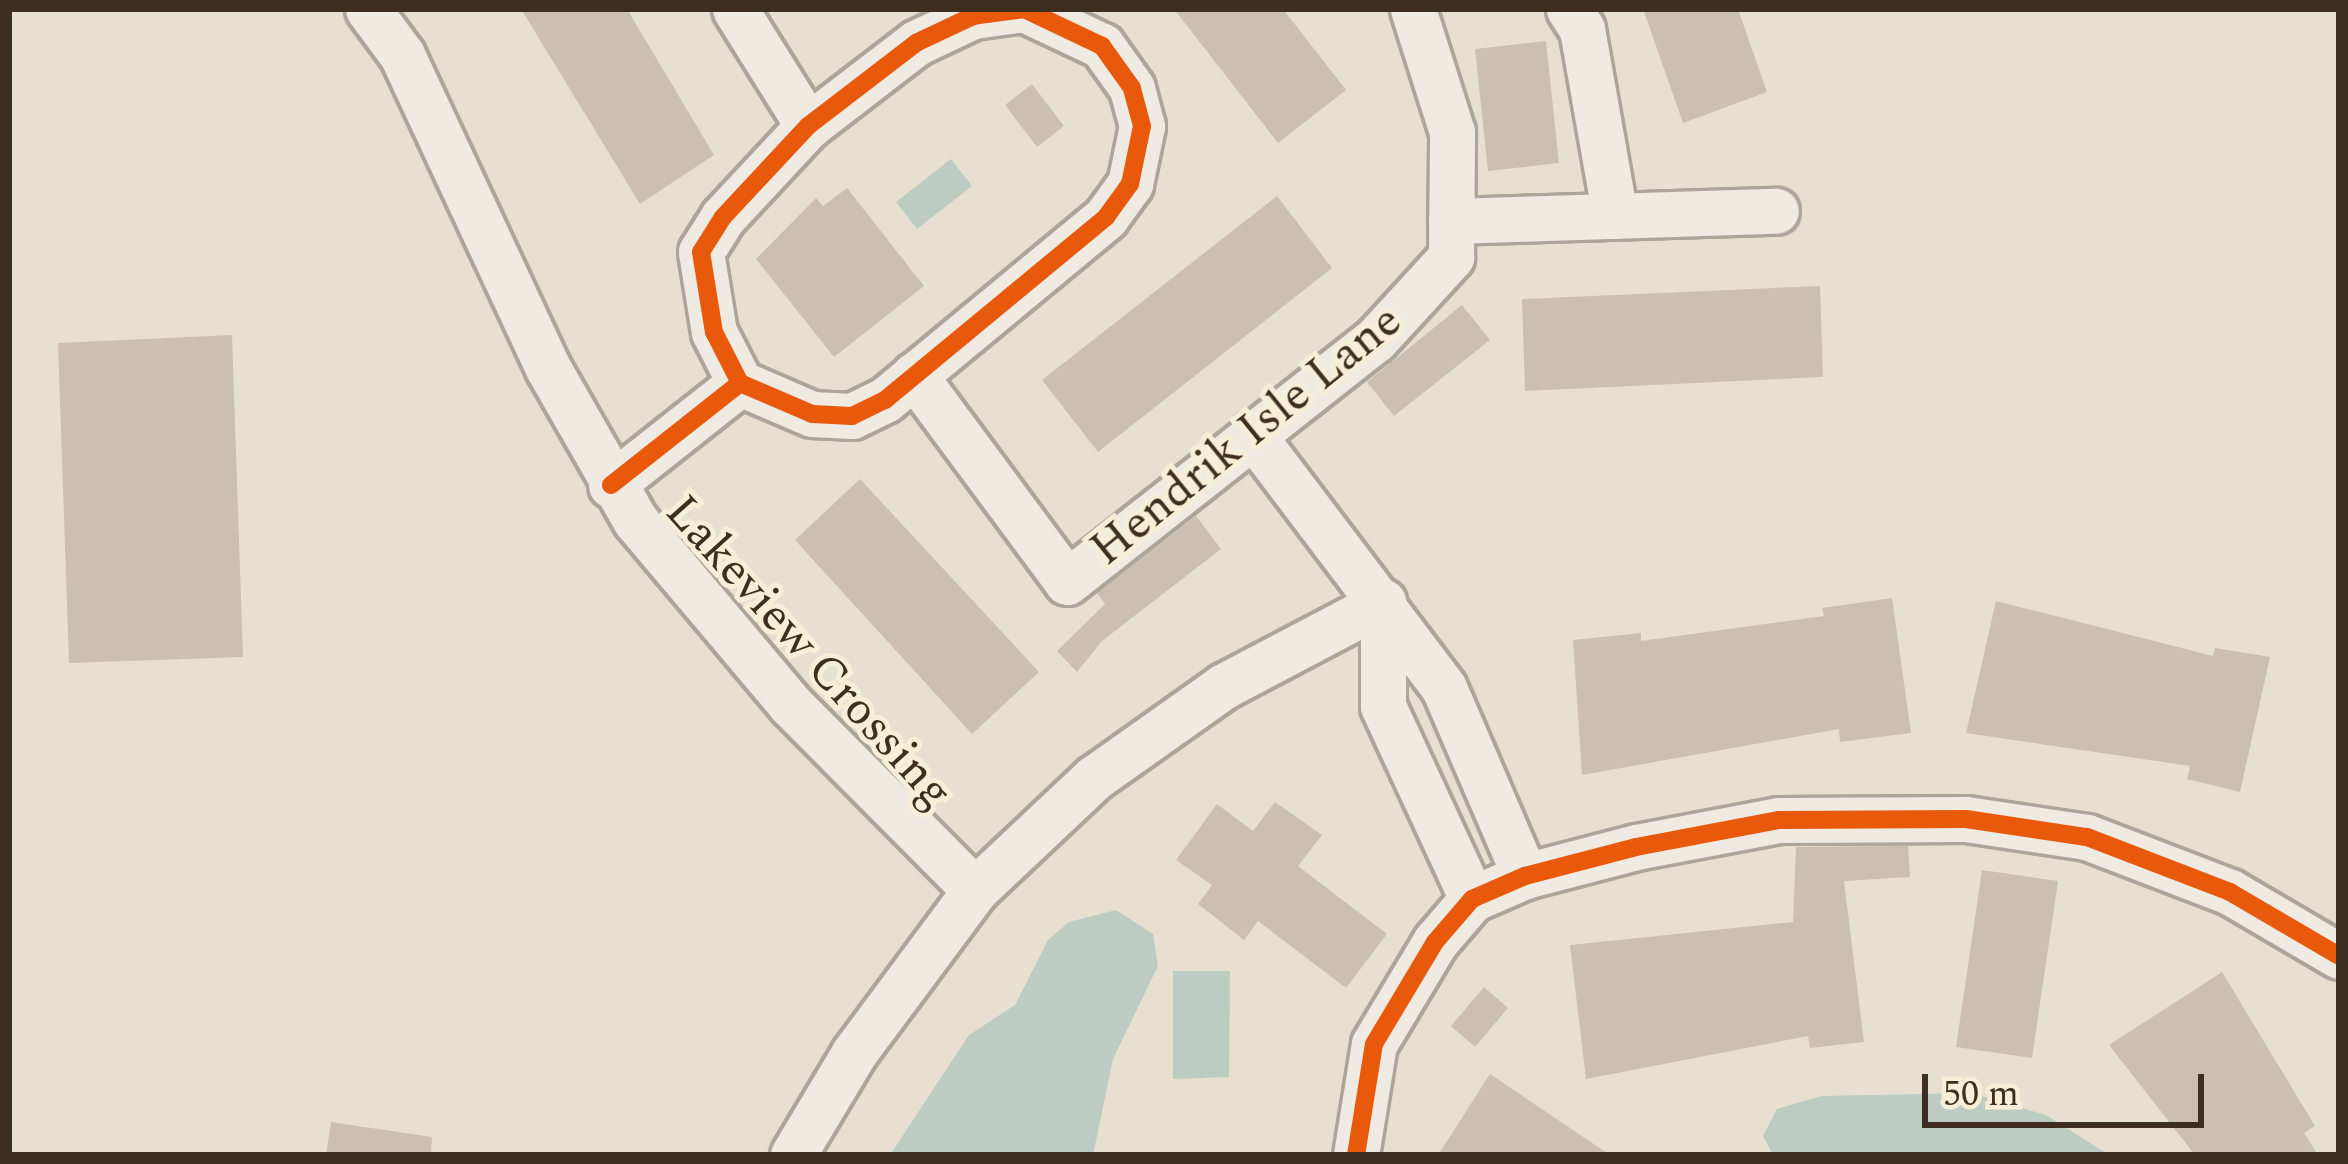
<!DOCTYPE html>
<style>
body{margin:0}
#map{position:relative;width:2348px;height:1164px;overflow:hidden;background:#e7e0d1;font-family:Spectral,serif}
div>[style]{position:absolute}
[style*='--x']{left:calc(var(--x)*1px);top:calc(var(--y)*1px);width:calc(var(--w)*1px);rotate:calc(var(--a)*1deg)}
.water>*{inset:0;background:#bcccc2}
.building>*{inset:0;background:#cbbfb2}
.roads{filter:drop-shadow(3px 0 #ada599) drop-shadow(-3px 0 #ada599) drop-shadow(0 3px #ada599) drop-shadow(0 -3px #ada599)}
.street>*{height:45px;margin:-22.5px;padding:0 22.5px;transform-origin:22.5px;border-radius:22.5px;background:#efebe3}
.cycleway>*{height:18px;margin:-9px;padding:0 9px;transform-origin:9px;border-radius:9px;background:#e8590c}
span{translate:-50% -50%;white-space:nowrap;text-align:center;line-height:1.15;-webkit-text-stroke:10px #f7eed8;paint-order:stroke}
.street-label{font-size:48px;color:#3d2e20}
.frame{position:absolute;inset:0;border:12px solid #3d2e20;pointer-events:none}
.scale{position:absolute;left:1922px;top:1074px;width:282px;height:54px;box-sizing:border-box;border:6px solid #3d2e20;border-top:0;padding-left:15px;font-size:36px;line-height:42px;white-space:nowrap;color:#3d2e20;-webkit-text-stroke:9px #f7eed8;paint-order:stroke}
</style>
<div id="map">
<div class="water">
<i style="clip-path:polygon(951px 159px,972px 186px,917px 229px,896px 202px)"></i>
<i style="clip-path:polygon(1116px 910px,1153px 934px,1158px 966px,1113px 1059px,1093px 1155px,890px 1155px,969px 1035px,1015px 1005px,1048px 940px,1069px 922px)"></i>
<i style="clip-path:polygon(1173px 971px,1230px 971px,1229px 1077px,1173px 1079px)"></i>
<i style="clip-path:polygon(1971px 1093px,2046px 1115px,2109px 1155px,1773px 1155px,1763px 1136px,1777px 1109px,1821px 1096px)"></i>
</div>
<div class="building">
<i style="clip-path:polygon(521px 9px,627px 9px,714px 155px,640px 204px)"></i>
<i style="clip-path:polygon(1174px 9px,1283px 9px,1346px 90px,1278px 143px)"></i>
<i style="clip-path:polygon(1643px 9px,1738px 9px,1767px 92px,1683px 123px)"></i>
<i style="clip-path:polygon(1546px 41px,1559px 163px,1488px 171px,1475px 49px)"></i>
<i style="clip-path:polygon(1032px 84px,1064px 126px,1037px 147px,1005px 105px)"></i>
<i style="clip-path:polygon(847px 188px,924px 286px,834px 357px,756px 259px,816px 198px,823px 206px)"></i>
<i style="clip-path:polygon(1277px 196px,1332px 268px,1098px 452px,1042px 380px)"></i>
<i style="clip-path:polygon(1820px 286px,1823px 377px,1525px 391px,1522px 299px)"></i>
<i style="clip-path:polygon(1462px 305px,1490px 340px,1394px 416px,1367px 382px)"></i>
<i style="clip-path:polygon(232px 335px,243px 657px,69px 663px,58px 343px)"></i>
<i style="clip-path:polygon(860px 479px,1039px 672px,972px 734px,795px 540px)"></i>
<i style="clip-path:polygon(1196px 516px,1221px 549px,1102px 641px,1077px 672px,1057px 651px,1105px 604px,1097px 593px)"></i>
<i style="clip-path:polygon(1892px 598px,1911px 733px,1840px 742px,1839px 729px,1582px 775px,1573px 640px,1641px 633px,1641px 641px,1824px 616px,1822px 608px)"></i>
<i style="clip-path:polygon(1996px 601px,2213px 656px,2215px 648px,2270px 657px,2240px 792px,2187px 779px,2190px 766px,1966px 733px)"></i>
<i style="clip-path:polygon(1275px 802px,1322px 835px,1298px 866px,1387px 934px,1346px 988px,1258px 921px,1244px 940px,1198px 904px,1212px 885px,1176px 860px,1217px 804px,1253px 831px)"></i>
<i style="clip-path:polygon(1908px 846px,1910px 877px,1844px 881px,1864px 1042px,1810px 1048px,1808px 1036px,1586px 1079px,1570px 945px,1793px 922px,1796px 847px)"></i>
<i style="clip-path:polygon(1982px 870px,2058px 881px,2032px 1058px,1956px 1047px)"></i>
<i style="clip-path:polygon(2222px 972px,2315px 1126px,2304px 1133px,2318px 1155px,2195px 1155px,2109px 1045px)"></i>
<i style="clip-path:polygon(1484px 987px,1508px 1008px,1475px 1047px,1451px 1026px)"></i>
<i style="clip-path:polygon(1490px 1074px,1610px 1155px,1438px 1155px)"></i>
<i style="clip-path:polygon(331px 1122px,432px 1137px,431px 1155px,326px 1155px)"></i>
</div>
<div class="roads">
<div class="street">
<i style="--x:368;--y:9;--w:57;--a:53.5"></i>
<i style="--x:402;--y:55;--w:345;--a:65"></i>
<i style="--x:548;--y:368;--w:175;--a:60.2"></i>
<i style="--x:635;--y:520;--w:242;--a:49.9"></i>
<i style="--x:791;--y:705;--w:261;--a:45.2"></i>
<i style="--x:735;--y:9;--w:138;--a:58"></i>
<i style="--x:1569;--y:9;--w:24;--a:57"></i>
<i style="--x:1582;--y:29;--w:190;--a:80"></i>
<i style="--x:1451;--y:221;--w:325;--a:-1.8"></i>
<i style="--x:914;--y:375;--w:257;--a:53.5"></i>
<i style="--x:1067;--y:582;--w:392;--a:-38.2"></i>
<i style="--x:1375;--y:340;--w:113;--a:-47.5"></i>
<i style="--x:1451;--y:257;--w:125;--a:-89.5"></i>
<i style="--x:1452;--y:132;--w:129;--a:-107.6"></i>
<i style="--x:1252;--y:434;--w:318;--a:52.9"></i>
<i style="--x:1444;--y:688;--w:205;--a:66.7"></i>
<i style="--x:611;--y:485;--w:164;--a:-38.3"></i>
<i style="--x:740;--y:383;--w:78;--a:23.3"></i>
<i style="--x:812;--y:414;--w:40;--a:2.9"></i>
<i style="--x:852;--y:416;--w:37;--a:-26"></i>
<i style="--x:885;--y:400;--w:287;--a:-39.6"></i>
<i style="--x:1106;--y:217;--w:41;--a:-54"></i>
<i style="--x:1130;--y:184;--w:59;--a:-78.3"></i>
<i style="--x:1142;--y:126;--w:39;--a:-105"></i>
<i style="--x:1132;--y:88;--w:52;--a:-125.5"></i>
<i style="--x:1102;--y:46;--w:86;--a:-154.6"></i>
<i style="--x:1024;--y:9;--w:51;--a:172.2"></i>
<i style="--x:973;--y:16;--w:63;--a:154.7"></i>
<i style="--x:916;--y:43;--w:136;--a:142.5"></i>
<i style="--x:808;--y:126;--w:125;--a:133"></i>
<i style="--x:723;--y:217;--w:41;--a:122.2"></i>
<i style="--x:701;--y:252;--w:81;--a:80.8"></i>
<i style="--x:714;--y:332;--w:57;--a:63"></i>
<i style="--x:1383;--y:602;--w:104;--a:90"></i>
<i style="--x:1383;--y:706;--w:213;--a:65.2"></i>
<i style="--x:793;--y:1155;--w:119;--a:-59.1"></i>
<i style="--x:854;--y:1053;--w:203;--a:-53.4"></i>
<i style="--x:975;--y:890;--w:163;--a:-43.3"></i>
<i style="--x:1094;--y:778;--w:159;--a:-35.3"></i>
<i style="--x:1224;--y:686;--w:180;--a:-27.8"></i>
<i style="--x:1356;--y:1155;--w:112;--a:-80.8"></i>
<i style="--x:1374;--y:1044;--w:119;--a:-59.1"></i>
<i style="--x:1435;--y:942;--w:57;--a:-49.3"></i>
<i style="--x:1472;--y:899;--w:58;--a:-23.5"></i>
<i style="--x:1525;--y:876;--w:115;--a:-14.6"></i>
<i style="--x:1636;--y:847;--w:146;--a:-10.7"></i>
<i style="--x:1779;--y:820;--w:187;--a:-0.3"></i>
<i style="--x:1966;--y:819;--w:122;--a:8.5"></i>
<i style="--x:2087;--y:837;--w:153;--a:21"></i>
<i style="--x:2230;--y:892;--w:126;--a:30.4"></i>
</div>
</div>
<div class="cycleway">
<i style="--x:611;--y:485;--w:164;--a:-38.3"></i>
<i style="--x:740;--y:383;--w:78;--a:23.3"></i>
<i style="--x:812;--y:414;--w:40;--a:2.9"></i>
<i style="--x:852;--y:416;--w:37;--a:-26"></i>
<i style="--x:885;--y:400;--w:287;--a:-39.6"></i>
<i style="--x:1106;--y:217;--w:41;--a:-54"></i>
<i style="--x:1130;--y:184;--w:59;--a:-78.3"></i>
<i style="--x:1142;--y:126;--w:39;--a:-105"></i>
<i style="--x:1132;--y:88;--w:52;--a:-125.5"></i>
<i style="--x:1102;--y:46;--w:86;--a:-154.6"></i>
<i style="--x:1024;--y:9;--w:51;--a:172.2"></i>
<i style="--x:973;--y:16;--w:63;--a:154.7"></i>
<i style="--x:916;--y:43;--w:136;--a:142.5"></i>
<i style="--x:808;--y:126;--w:125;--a:133"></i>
<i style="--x:723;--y:217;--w:41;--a:122.2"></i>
<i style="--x:701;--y:252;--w:81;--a:80.8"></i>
<i style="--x:714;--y:332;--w:57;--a:63"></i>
<i style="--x:1356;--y:1155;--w:112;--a:-80.8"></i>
<i style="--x:1374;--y:1044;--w:119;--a:-59.1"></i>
<i style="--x:1435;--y:942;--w:57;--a:-49.3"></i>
<i style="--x:1472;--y:899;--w:58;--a:-23.5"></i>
<i style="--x:1525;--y:876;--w:115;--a:-14.6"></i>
<i style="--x:1636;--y:847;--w:146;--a:-10.7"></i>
<i style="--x:1779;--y:820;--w:187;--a:-0.3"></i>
<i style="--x:1966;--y:819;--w:122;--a:8.5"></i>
<i style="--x:2087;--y:837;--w:153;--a:21"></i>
<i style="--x:2230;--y:892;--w:126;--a:30.4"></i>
</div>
<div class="street-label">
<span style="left:1246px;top:435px;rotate:-39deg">Hendrik Isle Lane</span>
<span style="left:809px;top:652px;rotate:48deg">Lakeview Crossing</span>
</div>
<div class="frame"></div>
<div class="scale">50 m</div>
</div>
